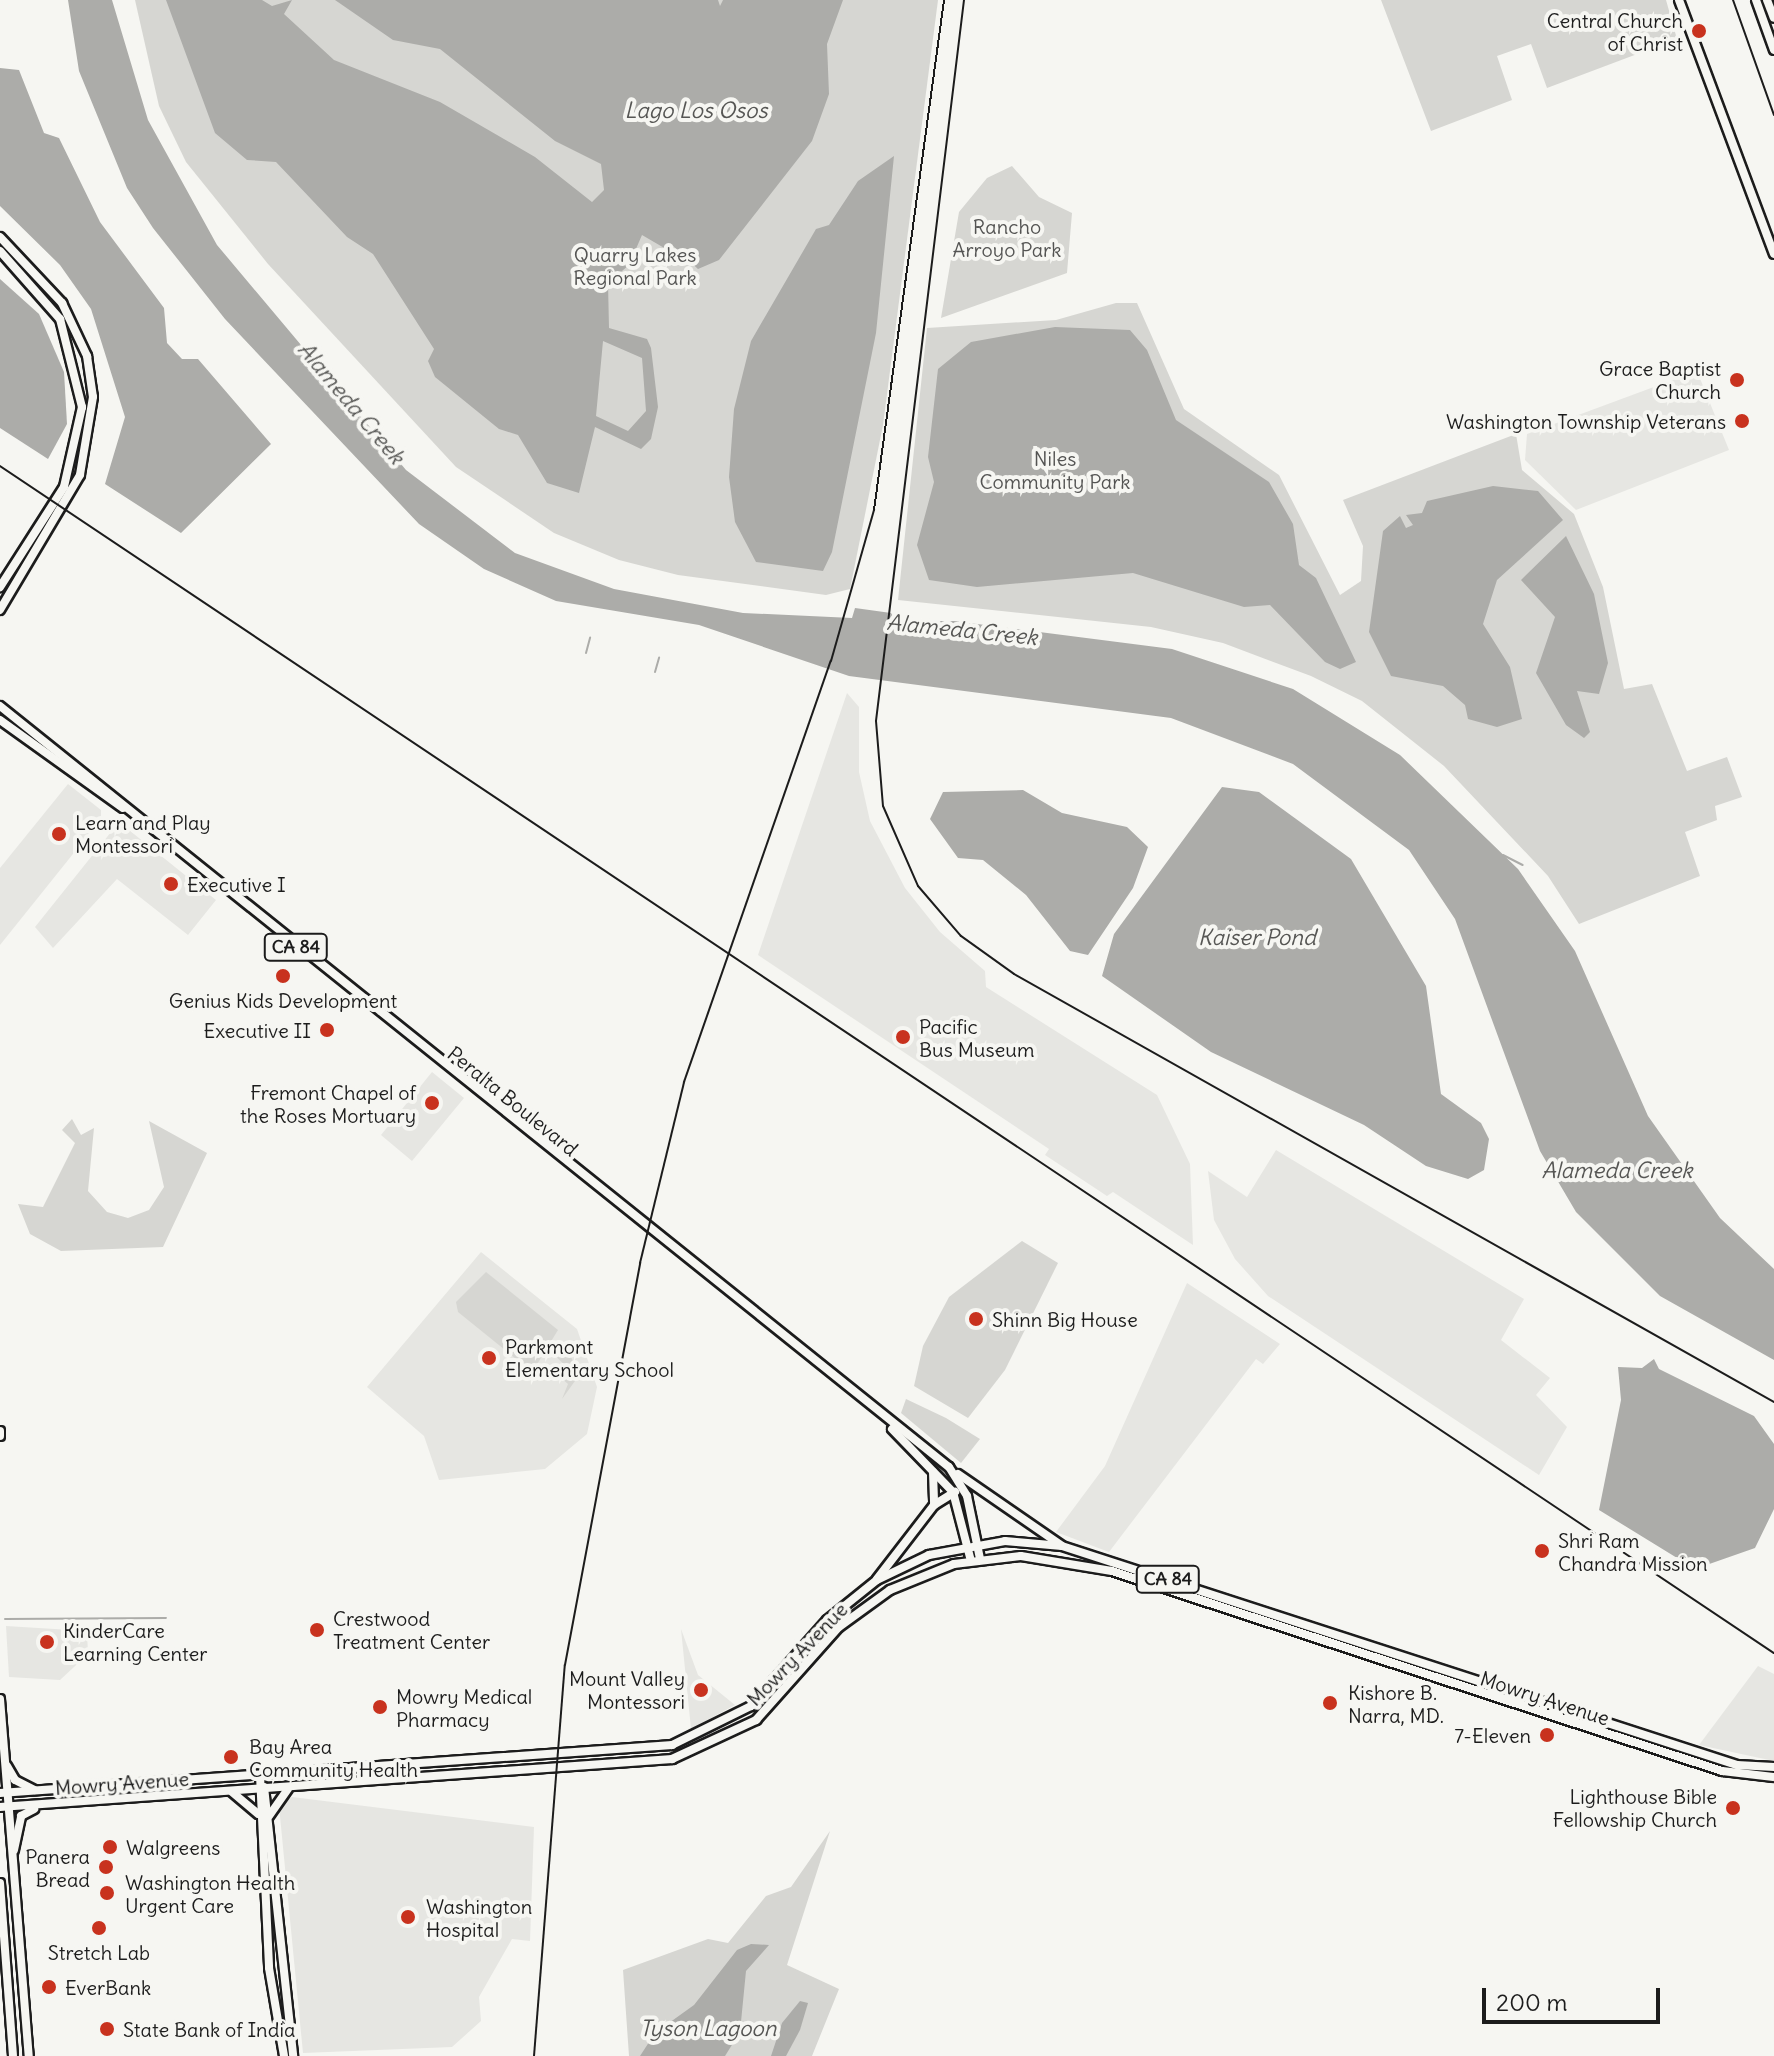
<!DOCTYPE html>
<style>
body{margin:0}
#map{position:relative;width:1774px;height:2056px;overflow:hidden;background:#f6f6f2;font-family:Delius,sans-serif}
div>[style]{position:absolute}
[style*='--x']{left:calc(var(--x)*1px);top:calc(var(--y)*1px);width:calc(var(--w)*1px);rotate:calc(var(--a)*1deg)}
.built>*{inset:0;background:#e6e6e2}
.green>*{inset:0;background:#d6d6d2}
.water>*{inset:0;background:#acaca9}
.stream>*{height:2px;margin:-1px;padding:0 1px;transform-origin:1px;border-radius:1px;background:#acaca9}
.roads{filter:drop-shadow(2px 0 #1c1c1c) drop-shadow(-2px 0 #1c1c1c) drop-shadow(0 2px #1c1c1c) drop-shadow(0 -2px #1c1c1c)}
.major>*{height:8px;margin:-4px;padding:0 4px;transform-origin:4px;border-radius:4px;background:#f6f6f2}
.rail>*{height:2px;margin:-1px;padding:0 1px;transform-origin:1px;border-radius:1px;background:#1c1c1c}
.dots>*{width:22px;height:22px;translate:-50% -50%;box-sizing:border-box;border:4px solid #f6f6f2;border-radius:50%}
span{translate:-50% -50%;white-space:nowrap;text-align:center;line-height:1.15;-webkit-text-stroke:8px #f6f6f2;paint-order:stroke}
.shield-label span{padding:2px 6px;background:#f6f6f2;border:2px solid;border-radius:6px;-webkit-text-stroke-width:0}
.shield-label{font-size:18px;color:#1c1c1c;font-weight:700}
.poi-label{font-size:20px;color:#1c1c1c}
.right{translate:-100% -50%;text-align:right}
.left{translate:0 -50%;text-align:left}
.park-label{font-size:20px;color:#545453}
.street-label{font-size:20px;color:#1c1c1c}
.water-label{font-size:22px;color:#565654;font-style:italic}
.scale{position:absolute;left:1482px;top:1988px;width:178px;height:36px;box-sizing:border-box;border:4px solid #1c1c1c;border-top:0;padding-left:10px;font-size:24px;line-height:28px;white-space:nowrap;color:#1c1c1c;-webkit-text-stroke:6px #f6f6f2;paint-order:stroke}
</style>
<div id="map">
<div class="built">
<i style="clip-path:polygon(1697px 371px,1729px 450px,1576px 510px,1525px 460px,1527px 434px)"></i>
<i style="clip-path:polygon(847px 693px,859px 707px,859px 772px,870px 821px,905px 888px,940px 932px,985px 971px,986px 987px,1157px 1095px,1190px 1164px,1193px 1245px,1113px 1192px,1107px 1196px,1045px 1155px,1049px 1149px,758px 955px)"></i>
<i style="clip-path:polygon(68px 784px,101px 810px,101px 819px,0 945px,0 868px)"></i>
<i style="clip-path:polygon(119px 822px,216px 900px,188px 935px,117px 879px,53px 948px,35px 927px)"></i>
<i style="clip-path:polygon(432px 1072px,464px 1098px,412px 1161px,381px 1135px)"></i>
<i style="clip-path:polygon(1276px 1150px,1524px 1299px,1501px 1340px,1550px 1378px,1536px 1395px,1567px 1427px,1539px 1475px,1268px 1296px,1235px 1259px,1214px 1220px,1208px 1171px,1247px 1197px)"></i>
<i style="clip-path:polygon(481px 1252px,577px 1329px,597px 1387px,587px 1434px,545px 1469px,439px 1480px,424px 1436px,367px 1387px)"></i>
<i style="clip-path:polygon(1187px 1283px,1280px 1344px,1263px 1364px,1256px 1359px,1109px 1552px,1056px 1532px,1105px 1466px)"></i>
<i style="clip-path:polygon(6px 1626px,87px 1631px,88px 1654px,60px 1680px,9px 1677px)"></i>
<i style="clip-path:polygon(681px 1629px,698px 1675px,735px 1705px,691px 1729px)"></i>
<i style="clip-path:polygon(1758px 1666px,1774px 1674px,1774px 1761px,1699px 1745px)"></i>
<i style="clip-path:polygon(292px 1797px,534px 1827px,530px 1941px,512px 1939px,479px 1997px,481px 2021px,452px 2047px,303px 2053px,279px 1806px)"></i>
</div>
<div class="green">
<i style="clip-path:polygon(135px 0,938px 0,883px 425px,850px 589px,826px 595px,678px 575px,619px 560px,554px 533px,456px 467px,268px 264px,186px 162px,159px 106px)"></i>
<i style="clip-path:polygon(1381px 0,1666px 0,1677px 39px,1547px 88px,1531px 44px,1497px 56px,1512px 100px,1431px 131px)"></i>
<i style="clip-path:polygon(1012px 166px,1039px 197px,1072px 213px,1067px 273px,941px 318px,959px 212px,987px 178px)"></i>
<i style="clip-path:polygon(1116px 303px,1137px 303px,1184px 409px,1279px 475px,1340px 595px,1361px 581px,1363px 546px,1343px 500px,1516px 434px,1522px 470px,1574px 514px,1603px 587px,1624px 689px,1652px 684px,1687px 771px,1727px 757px,1742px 797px,1715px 806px,1717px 820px,1685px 832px,1700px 876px,1579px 924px,1548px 876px,1444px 766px,1362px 701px,1311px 676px,1223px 643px,1151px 627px,898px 600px,927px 328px,1056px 320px)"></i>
<i style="clip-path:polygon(72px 1119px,81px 1135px,94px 1128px,88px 1191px,107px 1212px,128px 1218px,149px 1210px,164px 1187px,149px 1121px,207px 1153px,163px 1247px,61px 1251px,30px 1234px,18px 1204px,43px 1207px,75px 1143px,62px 1130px)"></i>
<i style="clip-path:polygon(1022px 1241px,1058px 1263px,1005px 1370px,968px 1418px,914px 1386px,923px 1346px,949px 1297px)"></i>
<i style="clip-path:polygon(486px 1272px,558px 1330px,536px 1366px,526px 1367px,458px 1312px,456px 1302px)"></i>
<i style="clip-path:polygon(564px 1344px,580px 1374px,562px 1399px,568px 1384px,560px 1377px,567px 1367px,552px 1353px)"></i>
<i style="clip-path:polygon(906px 1399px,946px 1418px,980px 1439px,961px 1463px,901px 1413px)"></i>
<i style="clip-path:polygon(830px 1831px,787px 1965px,839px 1989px,812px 2056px,629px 2056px,623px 1970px,708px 1939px,728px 1943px,766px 1896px,791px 1887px)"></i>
</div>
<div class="water">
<i style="clip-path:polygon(68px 0,112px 0,148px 120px,217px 245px,406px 470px,515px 553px,614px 589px,743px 613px,852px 618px,855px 608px,891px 613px,896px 621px,954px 621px,1172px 649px,1293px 689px,1400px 755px,1518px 869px,1575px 951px,1648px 1116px,1720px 1218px,1774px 1269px,1774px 1360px,1660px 1296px,1576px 1212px,1540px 1151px,1455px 919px,1409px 850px,1293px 764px,1171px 718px,849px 676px,699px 625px,556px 601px,484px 569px,419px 524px,225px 319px,153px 228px,127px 188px,79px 71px)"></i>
<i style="clip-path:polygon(evenodd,262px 0,272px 6px,292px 0,284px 14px,334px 60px,440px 102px,535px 157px,592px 202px,604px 190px,601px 164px,555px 141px,440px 49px,393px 40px,335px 0,718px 0,720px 6px,723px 0,843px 0,827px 44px,829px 94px,812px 141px,719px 260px,698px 269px,671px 244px,666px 249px,642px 235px,629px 265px,608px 283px,609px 328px,647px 339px,651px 348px,658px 407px,651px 439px,641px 449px,595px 427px,579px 493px,547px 483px,518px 435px,499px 429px,435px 377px,428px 361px,434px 349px,373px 254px,347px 237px,276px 162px,247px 160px,215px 133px,166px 0,262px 0,603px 341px,642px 358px,646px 411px,628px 431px,596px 416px,603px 341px)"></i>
<i style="clip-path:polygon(0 68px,19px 70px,44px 133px,59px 138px,100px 222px,164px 308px,167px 343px,182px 359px,198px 359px,271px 444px,181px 533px,105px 484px,125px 417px,91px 309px,60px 265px,0 206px)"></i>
<i style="clip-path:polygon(894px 156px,876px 333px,832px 552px,823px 571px,756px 562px,735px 522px,729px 477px,734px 409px,751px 341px,816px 229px,829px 225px,858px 181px)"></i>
<i style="clip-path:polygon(0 279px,39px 314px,64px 372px,67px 424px,48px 459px,0 428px)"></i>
<i style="clip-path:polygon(1055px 327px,1130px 330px,1147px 350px,1176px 420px,1269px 482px,1293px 524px,1299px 565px,1316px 578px,1356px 662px,1340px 669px,1325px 662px,1270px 605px,1244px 607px,1133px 573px,977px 587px,929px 580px,917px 545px,934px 482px,928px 457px,938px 369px,971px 342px)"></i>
<i style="clip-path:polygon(1493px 486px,1538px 491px,1563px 520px,1497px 580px,1483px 624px,1510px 667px,1522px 719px,1497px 727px,1468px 719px,1465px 705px,1443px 686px,1391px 676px,1369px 632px,1383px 531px,1400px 516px,1406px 528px,1413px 525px,1406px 515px,1422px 513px,1427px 501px)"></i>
<i style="clip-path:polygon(1566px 536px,1594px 594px,1608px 663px,1599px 694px,1577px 691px,1590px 732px,1584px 738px,1566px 725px,1536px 673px,1555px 617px,1521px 580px)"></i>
<i style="clip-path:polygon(1222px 787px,1259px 792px,1351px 859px,1426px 986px,1441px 1094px,1481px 1123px,1489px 1139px,1484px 1170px,1468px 1179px,1426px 1166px,1364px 1125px,1211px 1052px,1102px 976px,1114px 934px)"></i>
<i style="clip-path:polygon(1023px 790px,1062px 813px,1127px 827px,1148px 847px,1133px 888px,1088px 955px,1070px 951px,1026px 895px,983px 860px,958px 858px,930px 819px,943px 792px)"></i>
<i style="clip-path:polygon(1654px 1359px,1659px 1369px,1754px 1416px,1774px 1444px,1774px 1509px,1755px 1548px,1695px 1569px,1599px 1510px,1621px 1400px,1618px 1367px,1642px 1368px)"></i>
<i style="clip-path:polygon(751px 1944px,769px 1945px,746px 1971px,740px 2032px,725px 2056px,640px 2056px,655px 2033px,694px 2005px,737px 1950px)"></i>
<i style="clip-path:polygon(800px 2001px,808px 2003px,800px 2030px,786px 2056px,771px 2056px,782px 2023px)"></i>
</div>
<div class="stream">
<i style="--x:586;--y:653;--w:16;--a:-75"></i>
<i style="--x:655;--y:672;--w:15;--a:-74"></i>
<i style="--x:1503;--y:855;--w:22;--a:27"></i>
<i style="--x:5;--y:1619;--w:161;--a:-0.4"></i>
</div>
<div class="roads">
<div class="major">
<i style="--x:1679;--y:0;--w:271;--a:69.5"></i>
<i style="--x:1756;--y:0;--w:53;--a:70.2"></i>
<i style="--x:1767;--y:0;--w:19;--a:69"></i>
<i style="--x:0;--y:237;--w:91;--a:46.8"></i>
<i style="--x:62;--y:303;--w:59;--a:64.7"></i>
<i style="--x:87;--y:356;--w:41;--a:81.7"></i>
<i style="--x:93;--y:397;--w:79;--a:99.5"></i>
<i style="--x:80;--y:475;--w:157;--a:120.7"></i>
<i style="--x:0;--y:251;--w:91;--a:48.6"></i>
<i style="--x:60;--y:319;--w:91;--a:76"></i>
<i style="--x:82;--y:407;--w:82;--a:102.7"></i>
<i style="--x:64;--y:487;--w:119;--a:122.6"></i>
<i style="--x:0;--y:706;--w:1216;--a:38.73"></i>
<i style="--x:949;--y:1467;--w:34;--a:58"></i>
<i style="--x:967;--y:1496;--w:64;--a:78.3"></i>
<i style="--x:0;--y:720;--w:151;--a:35.6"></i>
<i style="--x:892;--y:1429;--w:88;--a:45.9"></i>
<i style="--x:953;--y:1492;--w:71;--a:75.4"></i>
<i style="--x:0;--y:1431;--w:5;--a:90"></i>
<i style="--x:933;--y:1472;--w:33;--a:88"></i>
<i style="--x:958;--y:1474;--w:125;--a:34.6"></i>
<i style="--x:877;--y:1579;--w:93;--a:-52.4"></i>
<i style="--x:934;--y:1505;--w:25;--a:-32"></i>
<i style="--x:0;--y:1699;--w:358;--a:85.4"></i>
<i style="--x:7;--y:1766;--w:16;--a:60"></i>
<i style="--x:15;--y:1780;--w:22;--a:27"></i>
<i style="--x:260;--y:1775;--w:193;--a:87.3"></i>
<i style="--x:269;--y:1968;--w:89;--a:80.3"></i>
<i style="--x:264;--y:1787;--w:271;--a:83.8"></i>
<i style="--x:232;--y:1792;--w:34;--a:40"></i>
<i style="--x:0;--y:1793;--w:674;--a:-4.09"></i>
<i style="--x:672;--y:1745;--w:88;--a:-26.3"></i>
<i style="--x:751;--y:1706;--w:115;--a:-48.5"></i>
<i style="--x:827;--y:1620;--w:64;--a:-38.7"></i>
<i style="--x:877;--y:1580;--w:58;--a:-25.7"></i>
<i style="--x:929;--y:1555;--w:77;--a:-10.4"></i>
<i style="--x:1005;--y:1541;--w:57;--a:5"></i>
<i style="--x:1062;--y:1546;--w:710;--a:17.98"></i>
<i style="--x:1737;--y:1765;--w:37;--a:3"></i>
<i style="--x:0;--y:1807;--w:674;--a:-4.09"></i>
<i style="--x:672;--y:1759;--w:93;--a:-24.9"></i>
<i style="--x:756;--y:1720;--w:125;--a:-48.3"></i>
<i style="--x:839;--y:1627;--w:63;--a:-36"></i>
<i style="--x:890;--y:1590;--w:69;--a:-22.1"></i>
<i style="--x:954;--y:1564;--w:67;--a:-6.8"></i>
<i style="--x:1021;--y:1556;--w:92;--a:9.4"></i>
<i style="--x:1112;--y:1571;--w:642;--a:18.15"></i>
<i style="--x:1722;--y:1771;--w:52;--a:6.6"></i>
<i style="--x:269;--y:1816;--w:33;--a:-55"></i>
<i style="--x:14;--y:1850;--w:35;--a:-78"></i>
<i style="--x:21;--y:1816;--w:15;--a:-28"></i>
<i style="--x:0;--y:1883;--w:173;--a:85.7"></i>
</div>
</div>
<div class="rail">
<i style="--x:964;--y:0;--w:726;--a:96.96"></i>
<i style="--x:876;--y:721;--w:85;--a:85.3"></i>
<i style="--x:883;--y:806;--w:87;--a:66.4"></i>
<i style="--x:918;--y:886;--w:66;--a:49.3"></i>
<i style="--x:961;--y:936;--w:65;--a:35.6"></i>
<i style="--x:1014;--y:974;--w:872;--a:29.39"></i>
<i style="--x:1733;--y:0;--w:122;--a:70.4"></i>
<i style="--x:0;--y:466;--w:2134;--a:33.79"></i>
<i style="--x:534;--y:2056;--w:392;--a:-85.5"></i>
<i style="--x:565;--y:1665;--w:409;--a:-79.4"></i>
<i style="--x:640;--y:1263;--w:186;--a:-76.3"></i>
<i style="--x:684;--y:1082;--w:446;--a:-70.8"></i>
<i style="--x:831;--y:661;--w:157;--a:-74.1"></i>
<i style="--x:874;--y:510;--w:515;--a:-82.18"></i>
</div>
<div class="dots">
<i style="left:1699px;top:31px;background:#c8321e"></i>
<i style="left:1737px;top:380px;background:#c8321e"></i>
<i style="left:1742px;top:421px;background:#c8321e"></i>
<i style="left:59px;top:834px;background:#c8321e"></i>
<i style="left:171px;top:884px;background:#c8321e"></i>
<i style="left:283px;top:976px;background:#c8321e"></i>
<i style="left:327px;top:1030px;background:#c8321e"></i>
<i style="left:903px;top:1037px;background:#c8321e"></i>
<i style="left:432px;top:1103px;background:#c8321e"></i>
<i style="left:976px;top:1319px;background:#c8321e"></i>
<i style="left:489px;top:1358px;background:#c8321e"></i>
<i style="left:1542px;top:1551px;background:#c8321e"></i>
<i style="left:317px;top:1630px;background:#c8321e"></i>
<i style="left:47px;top:1642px;background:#c8321e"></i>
<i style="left:701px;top:1690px;background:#c8321e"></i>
<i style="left:1330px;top:1703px;background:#c8321e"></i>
<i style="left:380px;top:1707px;background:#c8321e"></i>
<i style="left:1547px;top:1735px;background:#c8321e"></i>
<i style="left:231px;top:1757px;background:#c8321e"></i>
<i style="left:1733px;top:1808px;background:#c8321e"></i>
<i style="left:110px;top:1847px;background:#c8321e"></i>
<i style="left:106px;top:1867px;background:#c8321e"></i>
<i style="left:107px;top:1893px;background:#c8321e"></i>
<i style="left:408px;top:1917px;background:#c8321e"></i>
<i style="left:99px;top:1928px;background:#c8321e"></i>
<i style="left:49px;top:1987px;background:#c8321e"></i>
<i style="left:107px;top:2029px;background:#c8321e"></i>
</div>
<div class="shield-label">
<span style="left:296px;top:947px">CA 84</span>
<span style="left:1168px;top:1579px">CA 84</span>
</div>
<div class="poi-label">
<span class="right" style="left:1683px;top:32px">Central Church<br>of Christ</span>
<span class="right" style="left:1721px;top:380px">Grace Baptist<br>Church</span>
<span class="right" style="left:1726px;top:421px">Washington Township Veterans</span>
<span class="left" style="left:75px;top:834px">Learn and Play<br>Montessori</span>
<span class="left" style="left:187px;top:884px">Executive I</span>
<span style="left:283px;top:1000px">Genius Kids Development</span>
<span class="left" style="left:919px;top:1038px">Pacific<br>Bus Museum</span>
<span class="right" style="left:311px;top:1030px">Executive II</span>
<span class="right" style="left:416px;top:1104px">Fremont Chapel of<br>the Roses Mortuary</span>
<span class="left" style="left:992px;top:1319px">Shinn Big House</span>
<span class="left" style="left:505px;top:1358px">Parkmont<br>Elementary School</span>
<span class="left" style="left:1558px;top:1552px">Shri Ram<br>Chandra Mission</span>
<span class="left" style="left:333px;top:1630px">Crestwood<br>Treatment Center</span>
<span class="left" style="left:63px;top:1642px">KinderCare<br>Learning Center</span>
<span class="right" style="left:685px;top:1690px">Mount Valley<br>Montessori</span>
<span class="left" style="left:1348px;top:1704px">Kishore B.<br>Narra, MD.</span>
<span class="left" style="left:396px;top:1708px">Mowry Medical<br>Pharmacy</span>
<span class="right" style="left:1531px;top:1735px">7-Eleven</span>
<span class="left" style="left:249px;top:1758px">Bay Area<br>Community Health</span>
<span class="right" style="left:1717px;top:1808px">Lighthouse Bible<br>Fellowship Church</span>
<span class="left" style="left:126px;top:1847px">Walgreens</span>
<span class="right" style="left:90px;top:1868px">Panera<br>Bread</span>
<span class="left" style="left:125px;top:1894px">Washington Health<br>Urgent Care</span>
<span class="left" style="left:426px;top:1918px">Washington<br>Hospital</span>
<span style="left:99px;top:1952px">Stretch Lab</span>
<span class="left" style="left:65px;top:1987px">EverBank</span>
<span class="left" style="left:123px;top:2029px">State Bank of India</span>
</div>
<div class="park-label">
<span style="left:1007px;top:238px">Rancho<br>Arroyo Park</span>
<span style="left:635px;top:266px">Quarry Lakes<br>Regional Park</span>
<span style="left:1055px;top:470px">Niles<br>Community Park</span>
</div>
<div class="street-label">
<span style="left:513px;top:1101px;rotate:39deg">Peralta Boulevard</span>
<span style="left:797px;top:1654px;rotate:-46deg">Mowry Avenue</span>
<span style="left:1545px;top:1698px;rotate:18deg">Mowry Avenue</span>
<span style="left:122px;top:1783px;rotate:-4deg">Mowry Avenue</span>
</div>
<div class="water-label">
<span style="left:696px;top:111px">Lago Los Osos</span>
<span style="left:351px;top:403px;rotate:50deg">Alameda Creek</span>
<span style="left:962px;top:630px;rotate:6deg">Alameda Creek</span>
<span style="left:1257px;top:938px">Kaiser Pond</span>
<span style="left:1617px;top:1171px">Alameda Creek</span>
<span style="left:708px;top:2029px">Tyson Lagoon</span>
</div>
<div class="scale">200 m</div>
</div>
